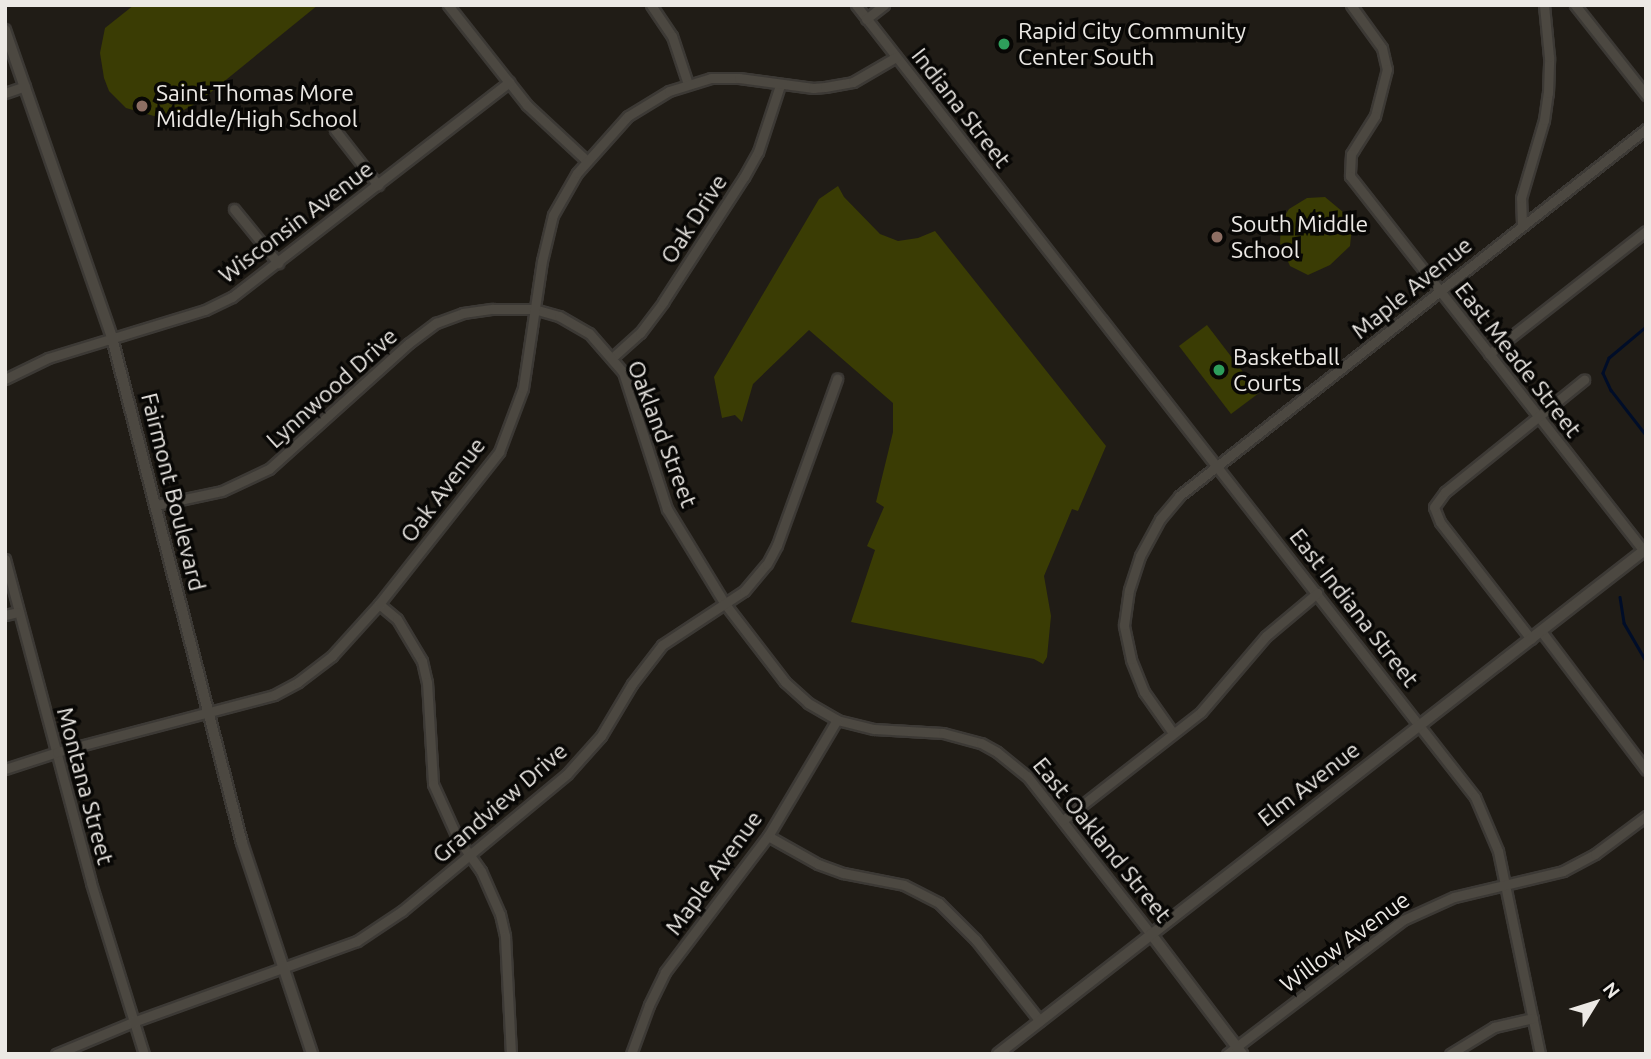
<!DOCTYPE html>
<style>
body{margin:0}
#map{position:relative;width:1651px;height:1059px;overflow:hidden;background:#201c16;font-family:Ubuntu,sans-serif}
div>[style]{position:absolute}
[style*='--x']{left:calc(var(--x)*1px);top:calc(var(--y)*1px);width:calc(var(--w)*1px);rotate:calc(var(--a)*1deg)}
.green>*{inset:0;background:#3a3c04}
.stream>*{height:2.5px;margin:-1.25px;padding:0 1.25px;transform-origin:1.25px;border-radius:1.25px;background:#000d28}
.roads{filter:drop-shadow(2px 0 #3c3935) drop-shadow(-2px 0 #3c3935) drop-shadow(0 2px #3c3935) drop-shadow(0 -2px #3c3935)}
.minor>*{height:9px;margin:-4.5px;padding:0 4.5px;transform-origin:4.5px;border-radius:4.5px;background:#4c4841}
.tertiary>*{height:10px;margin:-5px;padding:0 5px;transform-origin:5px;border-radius:5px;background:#4c4841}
.dots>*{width:19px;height:19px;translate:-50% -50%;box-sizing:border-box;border:4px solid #080705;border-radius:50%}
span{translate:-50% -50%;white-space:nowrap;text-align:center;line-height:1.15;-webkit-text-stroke:7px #080705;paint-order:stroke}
.poi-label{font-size:23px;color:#ece9e5}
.left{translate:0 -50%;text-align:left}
.street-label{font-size:23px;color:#ece9e5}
.frame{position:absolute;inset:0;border:7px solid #ece9e5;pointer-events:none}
.north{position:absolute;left:1560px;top:968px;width:70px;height:70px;-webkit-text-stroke:5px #080705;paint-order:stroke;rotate:52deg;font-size:19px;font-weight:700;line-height:28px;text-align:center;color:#ece9e5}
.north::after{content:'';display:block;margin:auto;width:24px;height:32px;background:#ece9e5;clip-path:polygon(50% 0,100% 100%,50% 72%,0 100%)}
</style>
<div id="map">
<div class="green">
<i style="clip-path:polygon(134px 5px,318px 5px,200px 101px,173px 116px,161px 118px,126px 108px,109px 91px,104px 78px,100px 53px,105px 28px)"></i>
<i style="clip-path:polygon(838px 186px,844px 197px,880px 234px,898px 241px,918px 238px,935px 231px,1106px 446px,1078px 511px,1072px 509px,1044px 576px,1051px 616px,1047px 657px,1043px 664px,1034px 659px,851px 622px,875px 550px,867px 546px,884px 507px,876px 502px,893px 432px,893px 403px,809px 330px,753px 384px,742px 422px,735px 415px,722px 418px,714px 377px,819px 199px)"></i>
<i style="clip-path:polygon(1325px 197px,1349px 217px,1352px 227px,1350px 246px,1330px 265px,1308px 275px,1290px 266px,1285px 255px,1280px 243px,1281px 222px,1289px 209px,1307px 198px)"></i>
<i style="clip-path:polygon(1207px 325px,1259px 393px,1231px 414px,1179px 346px)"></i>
</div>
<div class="stream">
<i style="--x:1646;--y:327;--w:48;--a:140"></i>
<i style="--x:1609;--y:358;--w:16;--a:112"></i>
<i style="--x:1603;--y:373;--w:19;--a:65"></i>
<i style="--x:1611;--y:390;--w:57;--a:52.1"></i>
<i style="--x:1620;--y:597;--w:26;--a:81"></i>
<i style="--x:1624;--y:623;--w:44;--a:59.9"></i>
</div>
<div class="roads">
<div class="minor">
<i style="--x:448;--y:5;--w:127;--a:51.7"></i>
<i style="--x:527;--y:105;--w:82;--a:43"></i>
<i style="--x:651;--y:5;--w:37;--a:56"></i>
<i style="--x:672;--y:36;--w:51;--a:71.6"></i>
<i style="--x:856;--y:5;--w:1005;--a:51.99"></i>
<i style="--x:1475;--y:797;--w:59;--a:66.9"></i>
<i style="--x:1498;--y:851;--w:207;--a:78.3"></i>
<i style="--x:1351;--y:5;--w:53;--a:54.2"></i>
<i style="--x:1382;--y:48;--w:22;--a:77"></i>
<i style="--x:1387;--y:69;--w:49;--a:104.3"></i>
<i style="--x:1375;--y:116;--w:45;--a:122.3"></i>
<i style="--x:1351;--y:154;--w:22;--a:93"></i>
<i style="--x:1350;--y:176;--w:479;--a:51.9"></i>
<i style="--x:1575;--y:5;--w:115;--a:51.7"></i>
<i style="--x:866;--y:19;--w:23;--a:-38"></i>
<i style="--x:5;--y:93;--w:21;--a:-19"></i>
<i style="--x:335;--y:130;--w:70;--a:52"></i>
<i style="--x:234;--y:209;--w:70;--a:50.8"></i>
<i style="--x:1522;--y:224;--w:26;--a:-92"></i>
<i style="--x:1521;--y:198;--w:81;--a:-73.6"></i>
<i style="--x:1544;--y:120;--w:27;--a:-82"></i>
<i style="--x:1548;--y:93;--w:36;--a:-88"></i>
<i style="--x:1549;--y:57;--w:52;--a:-95.5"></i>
<i style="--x:1489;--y:354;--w:199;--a:-38.1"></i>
<i style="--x:613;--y:357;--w:36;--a:-42"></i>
<i style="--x:640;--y:333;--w:39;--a:-53"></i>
<i style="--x:663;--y:302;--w:149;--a:-57.1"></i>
<i style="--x:744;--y:177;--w:29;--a:-61"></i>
<i style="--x:758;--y:152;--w:71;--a:-71.8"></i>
<i style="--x:5;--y:379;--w:48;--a:-26"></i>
<i style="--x:48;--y:358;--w:164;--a:-17"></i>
<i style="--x:205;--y:310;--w:30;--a:-26"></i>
<i style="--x:232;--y:297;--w:351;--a:-37.8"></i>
<i style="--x:156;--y:505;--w:67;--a:-12"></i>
<i style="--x:222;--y:491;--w:52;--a:-25.1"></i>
<i style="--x:269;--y:469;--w:188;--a:-42"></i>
<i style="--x:409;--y:343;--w:34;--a:-37"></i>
<i style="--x:436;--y:323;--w:29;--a:-20"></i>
<i style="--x:463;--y:313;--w:30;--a:-8"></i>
<i style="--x:493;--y:309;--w:41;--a:0"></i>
<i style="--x:534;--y:309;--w:26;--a:16"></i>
<i style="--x:559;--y:316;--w:34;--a:30"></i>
<i style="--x:589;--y:333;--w:52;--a:48.9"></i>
<i style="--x:623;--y:372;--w:144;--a:72.2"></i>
<i style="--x:667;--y:509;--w:111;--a:58.6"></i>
<i style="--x:725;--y:604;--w:98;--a:52.4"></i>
<i style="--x:785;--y:682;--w:31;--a:42"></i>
<i style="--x:808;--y:703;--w:34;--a:30"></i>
<i style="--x:837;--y:720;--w:38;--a:14"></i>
<i style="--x:874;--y:729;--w:69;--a:3.3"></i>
<i style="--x:943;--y:733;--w:39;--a:15"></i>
<i style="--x:981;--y:743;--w:18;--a:29"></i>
<i style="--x:997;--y:752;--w:38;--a:39"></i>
<i style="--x:1027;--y:776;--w:201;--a:51.9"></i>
<i style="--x:5;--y:559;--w:335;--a:75.1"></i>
<i style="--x:91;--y:883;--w:179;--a:72.8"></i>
<i style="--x:379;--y:604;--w:23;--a:40"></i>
<i style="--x:397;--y:619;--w:49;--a:59.2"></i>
<i style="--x:422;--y:661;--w:22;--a:77"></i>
<i style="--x:427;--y:682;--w:102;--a:86.6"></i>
<i style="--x:433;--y:784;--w:58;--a:65.6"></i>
<i style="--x:457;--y:837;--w:42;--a:54.8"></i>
<i style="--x:481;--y:871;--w:47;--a:66.2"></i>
<i style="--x:500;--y:914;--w:23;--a:77"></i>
<i style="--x:505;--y:936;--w:118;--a:87.1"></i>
<i style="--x:5;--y:615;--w:13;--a:-13"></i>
<i style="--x:1541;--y:631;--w:174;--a:52.9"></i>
<i style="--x:1531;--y:639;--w:148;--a:-127.9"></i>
<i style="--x:1440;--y:522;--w:16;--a:-112"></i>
<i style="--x:1434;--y:507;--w:19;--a:-54"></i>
<i style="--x:1445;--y:492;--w:179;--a:-38.9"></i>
<i style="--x:1173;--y:733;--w:50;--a:-125.3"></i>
<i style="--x:1144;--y:692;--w:35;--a:-112"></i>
<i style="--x:1131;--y:659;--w:35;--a:-102"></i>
<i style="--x:1124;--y:625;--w:35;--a:-82"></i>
<i style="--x:1129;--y:590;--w:36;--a:-72"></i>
<i style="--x:1140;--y:556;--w:42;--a:-61.6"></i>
<i style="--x:1160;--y:519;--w:30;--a:-50"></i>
<i style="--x:1179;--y:496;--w:594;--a:-38.16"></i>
<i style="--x:5;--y:769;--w:55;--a:-18.1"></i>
<i style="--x:57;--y:752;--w:224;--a:-14.7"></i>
<i style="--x:274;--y:695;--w:27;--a:-28"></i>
<i style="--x:298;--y:682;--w:43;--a:-37.4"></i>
<i style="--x:332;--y:656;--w:70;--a:-47.9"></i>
<i style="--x:379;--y:604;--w:194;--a:-51.7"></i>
<i style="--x:499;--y:452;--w:68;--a:-69.4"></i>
<i style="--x:523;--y:388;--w:128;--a:-81.5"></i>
<i style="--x:542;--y:261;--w:47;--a:-76.6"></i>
<i style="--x:553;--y:215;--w:48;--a:-60.3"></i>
<i style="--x:577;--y:173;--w:76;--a:-48.2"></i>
<i style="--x:628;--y:116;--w:48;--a:-31.4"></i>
<i style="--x:669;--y:91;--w:44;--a:-17.2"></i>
<i style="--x:711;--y:78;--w:28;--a:0"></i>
<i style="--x:739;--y:78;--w:75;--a:7.7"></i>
<i style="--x:813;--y:88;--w:12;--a:-5"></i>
<i style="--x:825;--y:87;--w:28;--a:-10"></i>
<i style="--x:853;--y:82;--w:50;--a:-30.2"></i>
<i style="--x:1063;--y:820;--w:175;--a:-38"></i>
<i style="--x:1201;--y:712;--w:100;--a:-49.5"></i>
<i style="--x:1266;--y:636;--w:67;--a:-40.1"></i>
<i style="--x:768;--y:836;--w:57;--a:29.2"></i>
<i style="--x:818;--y:864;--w:27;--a:20"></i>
<i style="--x:843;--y:873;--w:62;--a:11.1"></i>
<i style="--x:904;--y:885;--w:39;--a:27"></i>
<i style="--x:939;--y:903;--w:52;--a:45"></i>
<i style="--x:976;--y:940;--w:103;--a:51.7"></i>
<i style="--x:56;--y:1054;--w:83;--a:-22.6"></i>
<i style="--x:133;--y:1022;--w:238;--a:-19.9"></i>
<i style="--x:357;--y:941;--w:54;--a:-33.7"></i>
<i style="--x:402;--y:911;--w:214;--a:-39.7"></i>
<i style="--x:567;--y:774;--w:51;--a:-48.2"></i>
<i style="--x:601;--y:736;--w:61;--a:-59.2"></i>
<i style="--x:632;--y:684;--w:49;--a:-52.4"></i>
<i style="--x:662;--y:645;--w:98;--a:-33.4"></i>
<i style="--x:744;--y:591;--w:35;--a:-50"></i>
<i style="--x:767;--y:564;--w:21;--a:-62"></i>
<i style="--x:777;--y:545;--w:177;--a:-70.1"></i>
<i style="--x:631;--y:1054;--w:52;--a:-69.8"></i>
<i style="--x:649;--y:1005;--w:37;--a:-64"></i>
<i style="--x:665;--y:972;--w:171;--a:-52.9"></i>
<i style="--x:768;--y:836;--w:135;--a:-59.3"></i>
<i style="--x:1227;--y:1054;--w:221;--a:-37.3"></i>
<i style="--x:1403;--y:920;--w:56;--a:-24.3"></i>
<i style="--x:1454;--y:897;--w:112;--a:-13.4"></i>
<i style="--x:1563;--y:871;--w:36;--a:-28"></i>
<i style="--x:1595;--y:854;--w:64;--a:-36.7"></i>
<i style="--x:1450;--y:1054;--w:52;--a:-31.5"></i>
<i style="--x:1494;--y:1027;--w:40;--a:-13"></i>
</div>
<div class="tertiary">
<i style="--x:5;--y:30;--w:326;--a:70.8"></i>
<i style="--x:112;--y:338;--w:521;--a:75.56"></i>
<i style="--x:242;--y:843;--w:222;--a:71.6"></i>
<i style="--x:1151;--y:934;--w:151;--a:52.8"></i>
<i style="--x:998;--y:1054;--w:822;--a:-37.93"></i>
</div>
</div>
<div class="dots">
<i style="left:1004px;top:44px;background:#2e9e5b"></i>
<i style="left:142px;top:106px;background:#8d6e63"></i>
<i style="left:1217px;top:237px;background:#8d6e63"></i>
<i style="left:1219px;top:370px;background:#2e9e5b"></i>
</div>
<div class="poi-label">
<span class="left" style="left:1018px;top:44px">Rapid City Community<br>Center South</span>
<span class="left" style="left:156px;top:106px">Saint Thomas More<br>Middle/High School</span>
<span class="left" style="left:1231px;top:237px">South Middle<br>School</span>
<span class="left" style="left:1233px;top:370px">Basketball<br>Courts</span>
</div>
<div class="street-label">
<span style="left:961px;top:108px;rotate:52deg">Indiana Street</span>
<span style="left:694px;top:219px;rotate:-57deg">Oak Drive</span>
<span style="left:296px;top:222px;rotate:-37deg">Wisconsin Avenue</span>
<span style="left:1412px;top:288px;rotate:-39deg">Maple Avenue</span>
<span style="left:1518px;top:360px;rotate:52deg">East Meade Street</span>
<span style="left:332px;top:388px;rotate:-42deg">Lynnwood Drive</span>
<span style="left:662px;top:434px;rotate:69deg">Oakland Street</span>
<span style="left:443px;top:490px;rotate:-53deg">Oak Avenue</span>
<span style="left:173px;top:492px;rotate:76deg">Fairmont Boulevard</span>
<span style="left:1354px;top:608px;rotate:52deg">East Indiana Street</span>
<span style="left:1309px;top:784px;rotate:-38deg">Elm Avenue</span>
<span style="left:85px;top:786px;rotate:75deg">Montana Street</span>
<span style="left:500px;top:803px;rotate:-41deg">Grandview Drive</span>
<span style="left:1102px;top:840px;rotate:51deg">East Oakland Street</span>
<span style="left:714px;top:873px;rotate:-54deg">Maple Avenue</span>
<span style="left:1345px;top:942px;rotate:-36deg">Willow Avenue</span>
</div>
<div class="frame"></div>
<div class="north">N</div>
</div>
